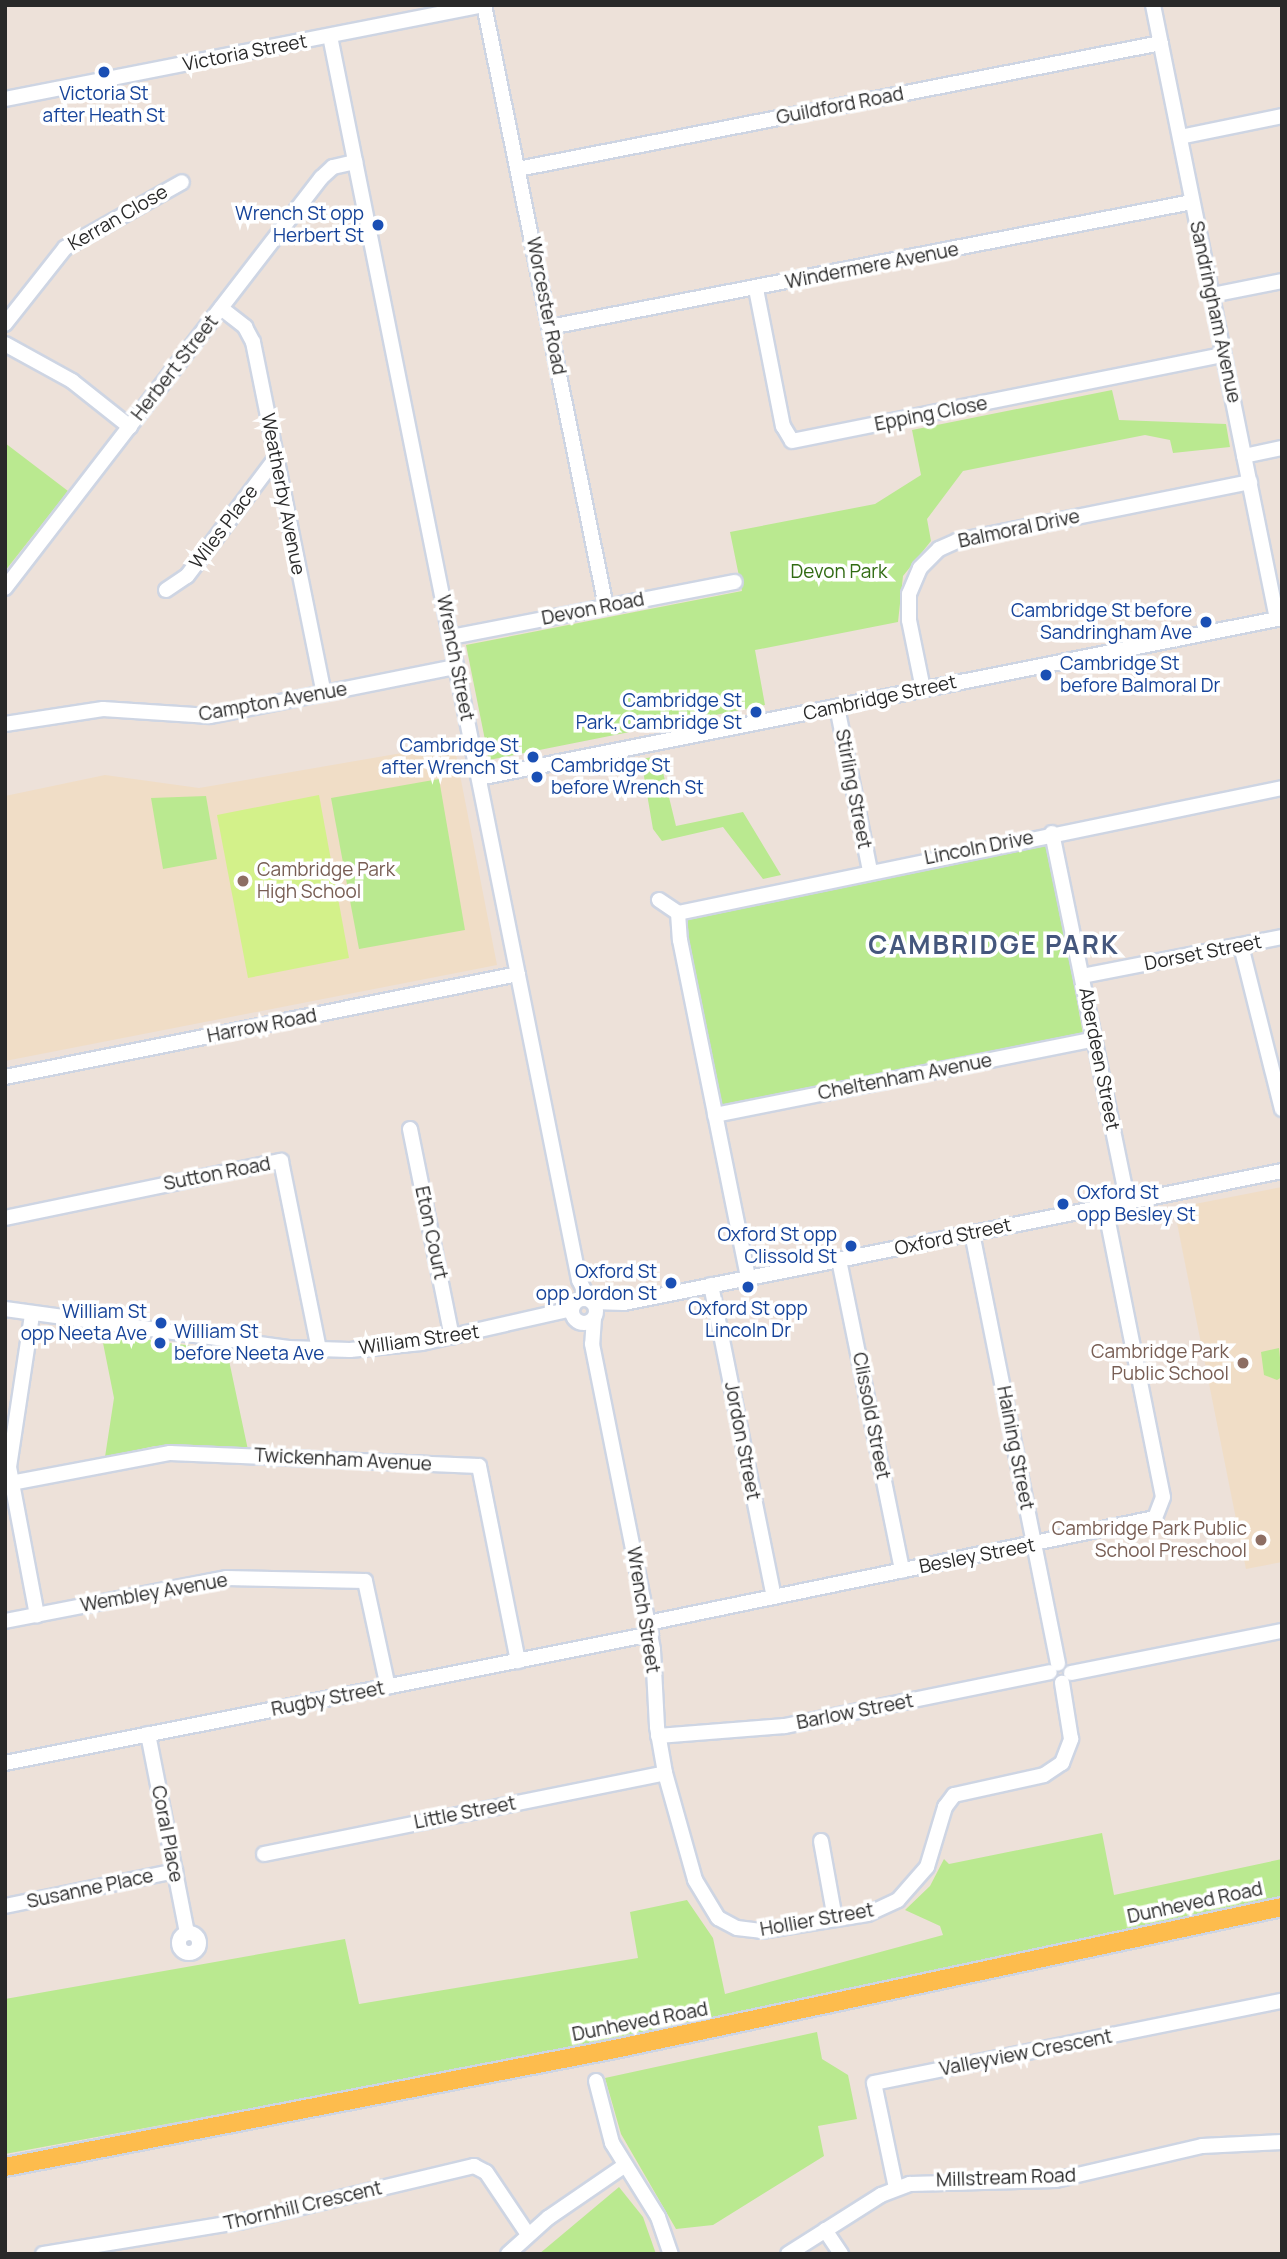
<!DOCTYPE html>
<style>
body{margin:0}
#map{position:relative;width:1287px;height:2259px;overflow:hidden;background:#ede1d9;font-family:Manrope,sans-serif}
div>[style]{position:absolute}
[style*='--x']{left:calc(var(--x)*1px);top:calc(var(--y)*1px);width:calc(var(--w)*1px);rotate:calc(var(--a)*1deg)}
.education>*{inset:0;background:#f0ddc6}
.green>*{inset:0;background:#bae990}
.pitch>*{inset:0;background:#d3f18a}
.roads{filter:drop-shadow(2px 0 #ced5e3) drop-shadow(-2px 0 #ced5e3) drop-shadow(0 2px #ced5e3) drop-shadow(0 -2px #ced5e3)}
.minor>*{height:14px;margin:-7px;padding:0 7px;transform-origin:7px;border-radius:7px;background:#fff}
.minor>.ring{margin:-7px;padding:0;box-sizing:content-box;background:none;border:14px solid #fff;border-radius:50%}
.major>*{height:18px;margin:-9px;padding:0 9px;transform-origin:9px;border-radius:9px;background:#fdbc4d}
.dots>*{width:19px;height:19px;translate:-50% -50%;box-sizing:border-box;border:4px solid #fff;border-radius:50%}
span{translate:-50% -50%;white-space:nowrap;text-align:center;line-height:1.15;-webkit-text-stroke:7px #fff;paint-order:stroke}
.street-label{font-size:19px;color:#292929}
.transit-label{font-size:19px;color:#164399}
.right{translate:-100% -50%;text-align:right}
.left{translate:0 -50%;text-align:left}
.park-label{font-size:19px;color:#316b13}
.education-label{font-size:19px;color:#785e54}
.district-label{font-size:26px;color:#45577d;font-weight:700;letter-spacing:2px}
.frame{position:absolute;inset:0;border:7px solid #292929;pointer-events:none}
</style>
<div id="map">
<div class="education">
<i style="clip-path:polygon(454px 744px,497px 965px,5px 1061px,5px 796px,105px 775px,199px 788px)"></i>
<i style="clip-path:polygon(1282px 1187px,1282px 1562px,1246px 1569px,1174px 1208px)"></i>
</div>
<div class="green">
<i style="clip-path:polygon(1112px 390px,1119px 420px,1226px 424px,1230px 447px,1173px 453px,1170px 440px,1145px 435px,963px 471px,927px 519px,931px 541px,903px 576px,898px 622px,755px 650px,765px 705px,489px 760px,466px 645px,742px 591px,730px 532px,875px 504px,921px 475px,912px 430px)"></i>
<i style="clip-path:polygon(5px 443px,68px 491px,5px 571px)"></i>
<i style="clip-path:polygon(659px 756px,676px 826px,743px 812px,781px 875px,763px 879px,723px 827px,662px 841px,653px 829px,641px 759px)"></i>
<i style="clip-path:polygon(439px 779px,465px 930px,359px 949px,331px 798px)"></i>
<i style="clip-path:polygon(206px 796px,217px 859px,163px 869px,151px 798px)"></i>
<i style="clip-path:polygon(1048px 843px,1083px 1034px,725px 1106px,719px 1102px,683px 927px,687px 917px)"></i>
<i style="clip-path:polygon(101px 1333px,227px 1351px,248px 1450px,155px 1446px,105px 1457px,114px 1398px)"></i>
<i style="clip-path:polygon(1279px 1348px,1282px 1377px,1277px 1380px,1264px 1375px,1261px 1352px)"></i>
<i style="clip-path:polygon(1102px 1833px,1114px 1895px,1282px 1859px,1282px 1897px,611px 2042px,5px 2154px,5px 1999px,345px 1939px,359px 2004px,638px 1958px,630px 1912px,687px 1900px,713px 1938px,725px 1994px,943px 1935px,940px 1926px,905px 1910px,930px 1886px,944px 1859px,949px 1864px)"></i>
<i style="clip-path:polygon(817px 2032px,822px 2059px,848px 2075px,857px 2119px,818px 2126px,824px 2156px,713px 2225px,676px 2229px,621px 2134px,605px 2078px)"></i>
<i style="clip-path:polygon(619px 2187px,643px 2217px,656px 2254px,539px 2254px)"></i>
</div>
<div class="pitch">
<i style="clip-path:polygon(319px 795px,349px 958px,248px 978px,217px 815px)"></i>
</div>
<div class="roads">
<div class="minor">
<i style="--x:1153;--y:5;--w:626;--a:78.58"></i>
<i style="--x:330;--y:36;--w:1269;--a:78.68"></i>
<i style="--x:579;--y:1280;--w:22;--a:63"></i>
<i style="--x:5;--y:99;--w:488;--a:-11.1"></i>
<i style="--x:484;--y:5;--w:614;--a:78.54"></i>
<i style="--x:1180;--y:137;--w:104;--a:-11.6"></i>
<i style="--x:518;--y:169;--w:655;--a:-11.09"></i>
<i style="--x:756;--y:289;--w:140;--a:78.9"></i>
<i style="--x:783;--y:426;--w:17;--a:59"></i>
<i style="--x:792;--y:441;--w:440;--a:-11.3"></i>
<i style="--x:1212;--y:295;--w:71;--a:-11.3"></i>
<i style="--x:221;--y:308;--w:31;--a:38"></i>
<i style="--x:245;--y:327;--w:17;--a:62"></i>
<i style="--x:253;--y:342;--w:358;--a:78.6"></i>
<i style="--x:5;--y:324;--w:97;--a:-51.7"></i>
<i style="--x:65;--y:248;--w:134;--a:-29.4"></i>
<i style="--x:550;--y:327;--w:654;--a:-11.02"></i>
<i style="--x:5;--y:344;--w:77;--a:28.9"></i>
<i style="--x:72;--y:381;--w:74;--a:38.4"></i>
<i style="--x:1244;--y:456;--w:39;--a:-12"></i>
<i style="--x:5;--y:588;--w:518;--a:-52.38"></i>
<i style="--x:321;--y:178;--w:16;--a:-43"></i>
<i style="--x:333;--y:167;--w:23;--a:-13"></i>
<i style="--x:166;--y:590;--w:25;--a:-34"></i>
<i style="--x:187;--y:576;--w:148;--a:-53"></i>
<i style="--x:451;--y:637;--w:289;--a:-11"></i>
<i style="--x:923;--y:689;--w:70;--a:-101.5"></i>
<i style="--x:909;--y:620;--w:26;--a:-90"></i>
<i style="--x:909;--y:594;--w:28;--a:-67"></i>
<i style="--x:920;--y:568;--w:27;--a:-45"></i>
<i style="--x:939;--y:549;--w:20;--a:-24"></i>
<i style="--x:957;--y:541;--w:299;--a:-11.4"></i>
<i style="--x:837;--y:707;--w:166;--a:78.6"></i>
<i style="--x:5;--y:724;--w:99;--a:-8.7"></i>
<i style="--x:103;--y:709;--w:107;--a:3.7"></i>
<i style="--x:210;--y:716;--w:251;--a:-11.3"></i>
<i style="--x:479;--y:778;--w:819;--a:-11.27"></i>
<i style="--x:1052;--y:833;--w:377;--a:78.4"></i>
<i style="--x:659;--y:900;--w:23;--a:34"></i>
<i style="--x:678;--y:913;--w:617;--a:-11.69"></i>
<i style="--x:678;--y:913;--w:27;--a:86"></i>
<i style="--x:680;--y:940;--w:345;--a:78.6"></i>
<i style="--x:1241;--y:946;--w:168;--a:75.9"></i>
<i style="--x:1082;--y:976;--w:204;--a:-11"></i>
<i style="--x:5;--y:1077;--w:523;--a:-11.35"></i>
<i style="--x:715;--y:1115;--w:387;--a:-11.3"></i>
<i style="--x:410;--y:1129;--w:212;--a:78.6"></i>
<i style="--x:5;--y:1218;--w:282;--a:-11.7"></i>
<i style="--x:281;--y:1161;--w:193;--a:78.6"></i>
<i style="--x:972;--y:1233;--w:439;--a:78.7"></i>
<i style="--x:839;--y:1260;--w:317;--a:78.5"></i>
<i style="--x:711;--y:1285;--w:318;--a:78.6"></i>
<i class="ring" style="left:572px;top:1299px;width:10px;height:10px"></i>
<i style="--x:593;--y:1302;--w:31;--a:2"></i>
<i style="--x:624;--y:1303;--w:671;--a:-11.34"></i>
<i style="--x:5;--y:1309;--w:286;--a:7.8"></i>
<i style="--x:288;--y:1348;--w:62;--a:1.8"></i>
<i style="--x:350;--y:1350;--w:72;--a:-5.6"></i>
<i style="--x:422;--y:1343;--w:154;--a:-12.8"></i>
<i style="--x:32;--y:1315;--w:154;--a:98.6"></i>
<i style="--x:9;--y:1467;--w:151;--a:79.3"></i>
<i style="--x:594;--y:1318;--w:26;--a:94"></i>
<i style="--x:592;--y:1344;--w:312;--a:78.7"></i>
<i style="--x:653;--y:1650;--w:77;--a:87"></i>
<i style="--x:657;--y:1727;--w:47;--a:80.1"></i>
<i style="--x:665;--y:1773;--w:111;--a:74.3"></i>
<i style="--x:695;--y:1880;--w:44;--a:58.8"></i>
<i style="--x:718;--y:1918;--w:21;--a:28"></i>
<i style="--x:737;--y:1928;--w:24;--a:7"></i>
<i style="--x:761;--y:1931;--w:108;--a:-9"></i>
<i style="--x:868;--y:1914;--w:33;--a:-25"></i>
<i style="--x:898;--y:1900;--w:44;--a:-48.7"></i>
<i style="--x:927;--y:1867;--w:63;--a:-73.3"></i>
<i style="--x:945;--y:1807;--w:15;--a:-53"></i>
<i style="--x:954;--y:1795;--w:92;--a:-12.5"></i>
<i style="--x:1044;--y:1775;--w:22;--a:-34"></i>
<i style="--x:1062;--y:1763;--w:26;--a:-69"></i>
<i style="--x:1071;--y:1739;--w:57;--a:-99.1"></i>
<i style="--x:11;--y:1483;--w:162;--a:-10.7"></i>
<i style="--x:170;--y:1453;--w:309;--a:2.4"></i>
<i style="--x:479;--y:1466;--w:199;--a:78.7"></i>
<i style="--x:5;--y:1621;--w:225;--a:-11"></i>
<i style="--x:226;--y:1578;--w:139;--a:1.2"></i>
<i style="--x:365;--y:1581;--w:108;--a:77.8"></i>
<i style="--x:648;--y:1623;--w:518;--a:-11.7"></i>
<i style="--x:1155;--y:1518;--w:22;--a:-69"></i>
<i style="--x:1163;--y:1497;--w:297;--a:-101.3"></i>
<i style="--x:1071;--y:1673;--w:215;--a:-11.3"></i>
<i style="--x:148;--y:1734;--w:203;--a:78.9"></i>
<i style="--x:658;--y:1736;--w:127;--a:-4.5"></i>
<i style="--x:785;--y:1726;--w:270;--a:-11.5"></i>
<i style="--x:5;--y:1763;--w:659;--a:-11.29"></i>
<i style="--x:821;--y:1841;--w:79;--a:79.8"></i>
<i style="--x:264;--y:1854;--w:409;--a:-11.4"></i>
<i style="--x:5;--y:1906;--w:174;--a:-11.6"></i>
<i class="ring" style="left:179px;top:1933px;width:6px;height:6px"></i>
<i style="--x:596;--y:2081;--w:64;--a:75.5"></i>
<i style="--x:612;--y:2143;--w:87;--a:58.1"></i>
<i style="--x:658;--y:2217;--w:39;--a:71"></i>
<i style="--x:896;--y:2188;--w:107;--a:-101.8"></i>
<i style="--x:874;--y:2083;--w:416;--a:-11.4"></i>
<i style="--x:825;--y:2230;--w:29;--a:56"></i>
<i style="--x:43;--y:2254;--w:199;--a:-9.3"></i>
<i style="--x:239;--y:2222;--w:242;--a:-13.4"></i>
<i style="--x:474;--y:2166;--w:13;--a:27"></i>
<i style="--x:486;--y:2172;--w:73;--a:56.1"></i>
<i style="--x:508;--y:2254;--w:54;--a:-42"></i>
<i style="--x:548;--y:2218;--w:92;--a:-34.4"></i>
<i style="--x:788;--y:2254;--w:110;--a:-32.4"></i>
<i style="--x:881;--y:2195;--w:31;--a:-21"></i>
<i style="--x:910;--y:2184;--w:146;--a:-1.6"></i>
<i style="--x:1056;--y:2180;--w:150;--a:-13.1"></i>
<i style="--x:1202;--y:2146;--w:80;--a:-2.9"></i>
</div>
<div class="major">
<i style="--x:5;--y:2167;--w:621;--a:-10.95"></i>
<i style="--x:615;--y:2049;--w:682;--a:-12.02"></i>
</div>
</div>
<div class="dots">
<i style="left:104px;top:72px;background:#1a4fb4"></i>
<i style="left:378px;top:225px;background:#1a4fb4"></i>
<i style="left:1206px;top:622px;background:#1a4fb4"></i>
<i style="left:1046px;top:675px;background:#1a4fb4"></i>
<i style="left:756px;top:712px;background:#1a4fb4"></i>
<i style="left:533px;top:757px;background:#1a4fb4"></i>
<i style="left:537px;top:777px;background:#1a4fb4"></i>
<i style="left:243px;top:881px;background:#8d6e63"></i>
<i style="left:1063px;top:1204px;background:#1a4fb4"></i>
<i style="left:851px;top:1246px;background:#1a4fb4"></i>
<i style="left:671px;top:1283px;background:#1a4fb4"></i>
<i style="left:748px;top:1287px;background:#1a4fb4"></i>
<i style="left:161px;top:1323px;background:#1a4fb4"></i>
<i style="left:160px;top:1343px;background:#1a4fb4"></i>
<i style="left:1243px;top:1363px;background:#8d6e63"></i>
<i style="left:1261px;top:1540px;background:#8d6e63"></i>
</div>
<div class="street-label">
<span style="left:245px;top:53px;rotate:-11deg">Victoria Street</span>
<span style="left:840px;top:106px;rotate:-11deg">Guildford Road</span>
<span style="left:118px;top:218px;rotate:-30deg">Kerran Close</span>
<span style="left:872px;top:266px;rotate:-11deg">Windermere Avenue</span>
<span style="left:546px;top:306px;rotate:79deg">Worcester Road</span>
<span style="left:1215px;top:312px;rotate:78deg">Sandringham Avenue</span>
<span style="left:175px;top:368px;rotate:-52deg">Herbert Street</span>
<span style="left:931px;top:414px;rotate:-11deg">Epping Close</span>
<span style="left:283px;top:494px;rotate:79deg">Weatherby Avenue</span>
<span style="left:224px;top:527px;rotate:-53deg">Wiles Place</span>
<span style="left:1019px;top:529px;rotate:-12deg">Balmoral Drive</span>
<span style="left:593px;top:609px;rotate:-11deg">Devon Road</span>
<span style="left:455px;top:658px;rotate:79deg">Wrench Street</span>
<span style="left:880px;top:698px;rotate:-12deg">Cambridge Street</span>
<span style="left:273px;top:702px;rotate:-10deg">Campton Avenue</span>
<span style="left:853px;top:789px;rotate:79deg">Stirling Street</span>
<span style="left:979px;top:848px;rotate:-11deg">Lincoln Drive</span>
<span style="left:1203px;top:953px;rotate:-11deg">Dorset Street</span>
<span style="left:262px;top:1026px;rotate:-11deg">Harrow Road</span>
<span style="left:1099px;top:1059px;rotate:79deg">Aberdeen Street</span>
<span style="left:905px;top:1077px;rotate:-11deg">Cheltenham Avenue</span>
<span style="left:217px;top:1174px;rotate:-11deg">Sutton Road</span>
<span style="left:431px;top:1233px;rotate:78deg">Eton Court</span>
<span style="left:953px;top:1237px;rotate:-12deg">Oxford Street</span>
<span style="left:419px;top:1340px;rotate:-8deg">William Street</span>
<span style="left:871px;top:1416px;rotate:79deg">Clissold Street</span>
<span style="left:742px;top:1441px;rotate:79deg">Jordon Street</span>
<span style="left:1015px;top:1448px;rotate:79deg">Haining Street</span>
<span style="left:343px;top:1460px;rotate:3deg">Twickenham Avenue</span>
<span style="left:977px;top:1556px;rotate:-11deg">Besley Street</span>
<span style="left:154px;top:1593px;rotate:-10deg">Wembley Avenue</span>
<span style="left:643px;top:1610px;rotate:81deg">Wrench Street</span>
<span style="left:328px;top:1699px;rotate:-11deg">Rugby Street</span>
<span style="left:855px;top:1712px;rotate:-11deg">Barlow Street</span>
<span style="left:465px;top:1813px;rotate:-11deg">Little Street</span>
<span style="left:167px;top:1834px;rotate:79deg">Coral Place</span>
<span style="left:90px;top:1889px;rotate:-12deg">Susanne Place</span>
<span style="left:1195px;top:1903px;rotate:-12deg">Dunheved Road</span>
<span style="left:817px;top:1920px;rotate:-10deg">Hollier Street</span>
<span style="left:640px;top:2022px;rotate:-11deg">Dunheved Road</span>
<span style="left:1026px;top:2053px;rotate:-11deg">Valleyview Crescent</span>
<span style="left:1006px;top:2178px;rotate:-2deg">Millstream Road</span>
<span style="left:303px;top:2206px;rotate:-13deg">Thornhill Crescent</span>
</div>
<div class="transit-label">
<span style="left:104px;top:105px">Victoria St<br>after Heath St</span>
<span class="right" style="left:364px;top:225px">Wrench St opp<br>Herbert St</span>
<span class="right" style="left:1192px;top:622px">Cambridge St before<br>Sandringham Ave</span>
<span class="left" style="left:1060px;top:675px">Cambridge St<br>before Balmoral Dr</span>
<span class="right" style="left:742px;top:712px">Cambridge St<br>Park, Cambridge St</span>
<span class="right" style="left:519px;top:757px">Cambridge St<br>after Wrench St</span>
<span class="left" style="left:551px;top:777px">Cambridge St<br>before Wrench St</span>
<span class="left" style="left:1077px;top:1204px">Oxford St<br>opp Besley St</span>
<span class="right" style="left:837px;top:1246px">Oxford St opp<br>Clissold St</span>
<span class="right" style="left:657px;top:1283px">Oxford St<br>opp Jordon St</span>
<span style="left:748px;top:1320px">Oxford St opp<br>Lincoln Dr</span>
<span class="right" style="left:147px;top:1323px">William St<br>opp Neeta Ave</span>
<span class="left" style="left:174px;top:1343px">William St<br>before Neeta Ave</span>
</div>
<div class="park-label">
<span style="left:839px;top:572px">Devon Park</span>
</div>
<div class="education-label">
<span class="left" style="left:257px;top:881px">Cambridge Park<br>High School</span>
<span class="right" style="left:1229px;top:1363px">Cambridge Park<br>Public School</span>
<span class="right" style="left:1247px;top:1540px">Cambridge Park Public<br>School Preschool</span>
</div>
<div class="district-label">
<span style="left:994px;top:945px">CAMBRIDGE PARK</span>
</div>
<div class="frame"></div>
</div>
